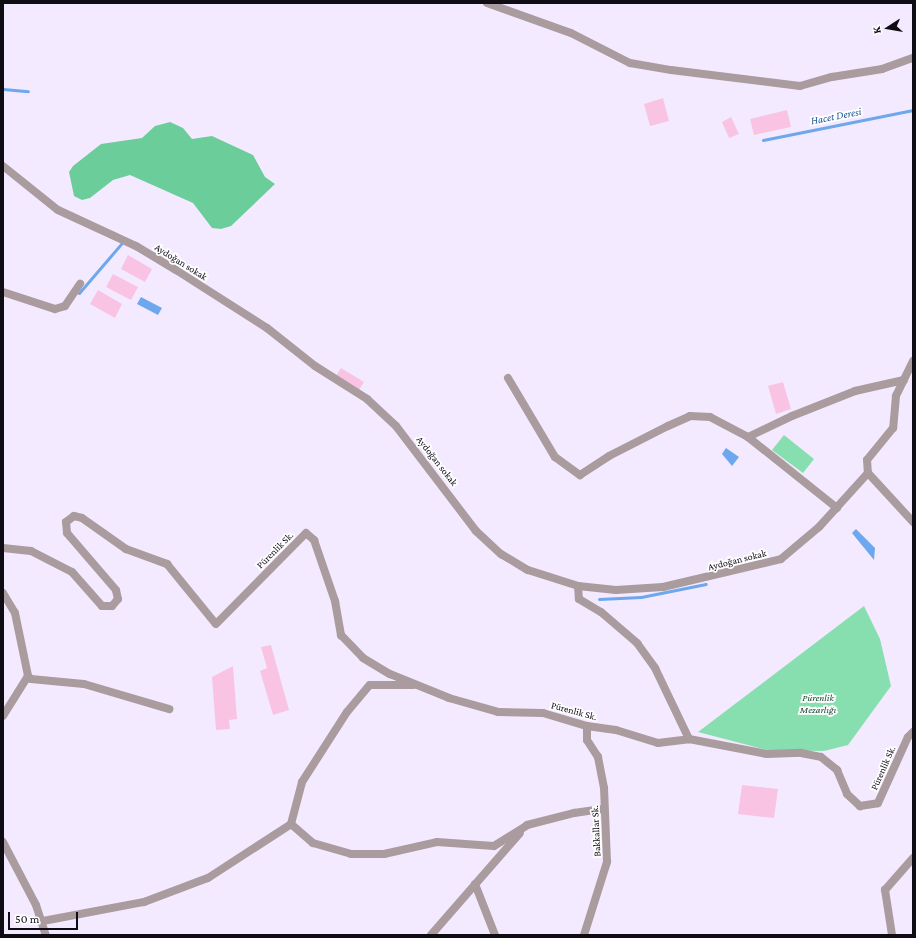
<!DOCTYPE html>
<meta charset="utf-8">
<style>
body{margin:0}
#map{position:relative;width:916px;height:938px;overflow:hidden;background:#f4eaff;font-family:"Crimson Pro",serif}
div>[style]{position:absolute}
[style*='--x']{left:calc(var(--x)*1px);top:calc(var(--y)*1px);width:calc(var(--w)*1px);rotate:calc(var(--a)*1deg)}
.green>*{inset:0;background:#87dfaf}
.forest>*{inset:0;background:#6bce9a}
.water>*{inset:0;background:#6da7ee}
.stream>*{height:3px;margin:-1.5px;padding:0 1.5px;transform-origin:1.5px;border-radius:1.5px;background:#6da7ee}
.building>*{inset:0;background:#f9c4e3}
.street>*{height:8px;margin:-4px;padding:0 4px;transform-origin:4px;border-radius:4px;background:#a99b9e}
span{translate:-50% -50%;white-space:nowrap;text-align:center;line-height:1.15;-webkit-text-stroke:3.5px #fff;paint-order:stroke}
.street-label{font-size:10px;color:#100c14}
.park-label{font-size:10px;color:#133e29;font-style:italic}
.water-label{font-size:11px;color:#1e5898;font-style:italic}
.frame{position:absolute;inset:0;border:4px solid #100c14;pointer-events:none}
.north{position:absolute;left:868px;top:8px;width:40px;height:40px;-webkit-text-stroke:3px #fff;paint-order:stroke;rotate:258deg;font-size:11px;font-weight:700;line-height:16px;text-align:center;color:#100c14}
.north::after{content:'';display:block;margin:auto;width:14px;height:18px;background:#100c14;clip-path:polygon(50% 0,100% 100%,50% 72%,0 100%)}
.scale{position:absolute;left:8px;top:912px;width:70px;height:18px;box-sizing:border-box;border:2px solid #100c14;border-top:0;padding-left:5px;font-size:12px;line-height:14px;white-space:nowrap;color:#100c14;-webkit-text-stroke:3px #fff;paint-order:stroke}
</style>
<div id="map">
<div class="green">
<i style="clip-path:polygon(784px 435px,814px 459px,803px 473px,772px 450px)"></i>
<i style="clip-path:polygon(864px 606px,880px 639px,891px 686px,848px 745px,824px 751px,767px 750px,698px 732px)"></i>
</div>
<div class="forest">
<i style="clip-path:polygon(170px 122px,183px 128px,192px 139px,212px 136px,253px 155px,265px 177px,275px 184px,231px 226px,221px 229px,212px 228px,193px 203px,130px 175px,113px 180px,90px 198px,82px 200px,74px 196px,69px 172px,73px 166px,101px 144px,142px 138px,155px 126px)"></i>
</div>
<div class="water">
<i style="clip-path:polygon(141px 297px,162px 308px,158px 315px,137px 304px)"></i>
<i style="clip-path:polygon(726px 448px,739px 457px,732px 466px,722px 454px)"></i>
<i style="clip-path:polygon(856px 529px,875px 548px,874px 560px,852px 533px)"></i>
</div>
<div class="stream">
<i style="--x:3;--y:89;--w:25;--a:5"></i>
<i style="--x:763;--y:140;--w:153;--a:-11.3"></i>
<i style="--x:79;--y:293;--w:65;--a:-49.4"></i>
<i style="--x:599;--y:599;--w:42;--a:-2.7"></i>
<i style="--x:641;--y:597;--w:66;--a:-11.3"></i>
</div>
<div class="building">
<i style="clip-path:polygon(663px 98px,669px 121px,650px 126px,644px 104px)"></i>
<i style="clip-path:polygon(787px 110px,791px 127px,754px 135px,750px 119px)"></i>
<i style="clip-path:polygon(731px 117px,739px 134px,729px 138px,722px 122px)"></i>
<i style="clip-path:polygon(128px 255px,152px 269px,145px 282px,121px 269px)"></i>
<i style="clip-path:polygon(113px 274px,138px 287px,131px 300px,106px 287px)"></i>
<i style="clip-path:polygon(98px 290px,122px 304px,115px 318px,90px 304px)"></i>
<i style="clip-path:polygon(341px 368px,364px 382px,359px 390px,336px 376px)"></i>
<i style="clip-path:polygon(783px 382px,791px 409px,776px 414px,768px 386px)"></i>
<i style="clip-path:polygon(271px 645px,289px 710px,273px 715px,260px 671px,267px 668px,261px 647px)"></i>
<i style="clip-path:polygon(233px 666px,237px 719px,229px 720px,230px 729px,216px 730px,212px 677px)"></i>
<i style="clip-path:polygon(742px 785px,778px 789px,774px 818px,738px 814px)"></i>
</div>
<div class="street">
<i style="--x:487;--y:3;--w:89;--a:19.7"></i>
<i style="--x:571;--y:33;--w:66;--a:27"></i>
<i style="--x:630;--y:63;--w:42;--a:9.7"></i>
<i style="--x:671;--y:70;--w:130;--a:7.1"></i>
<i style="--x:800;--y:86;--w:33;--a:-16"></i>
<i style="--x:832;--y:77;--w:51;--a:-9.1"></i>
<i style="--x:882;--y:69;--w:33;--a:-20"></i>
<i style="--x:3;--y:166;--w:70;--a:38.7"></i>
<i style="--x:58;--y:210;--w:86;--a:24.8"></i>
<i style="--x:136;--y:246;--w:47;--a:31"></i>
<i style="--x:176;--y:270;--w:108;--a:32.5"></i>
<i style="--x:267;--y:328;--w:61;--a:38.4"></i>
<i style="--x:315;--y:366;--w:62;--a:32.4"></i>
<i style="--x:367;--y:399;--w:40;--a:43"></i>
<i style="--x:396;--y:426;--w:132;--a:52.7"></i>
<i style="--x:476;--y:531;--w:34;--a:43"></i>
<i style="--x:501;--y:554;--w:31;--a:31"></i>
<i style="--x:528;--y:570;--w:52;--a:17.7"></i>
<i style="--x:578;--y:586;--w:38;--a:6"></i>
<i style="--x:616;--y:590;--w:47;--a:-3.7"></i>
<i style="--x:663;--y:587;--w:121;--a:-13.3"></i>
<i style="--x:781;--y:559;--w:50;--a:-40.1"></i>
<i style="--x:819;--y:527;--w:73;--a:-47.8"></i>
<i style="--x:3;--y:292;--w:55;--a:18.1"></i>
<i style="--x:55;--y:309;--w:10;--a:-17"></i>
<i style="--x:65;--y:306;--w:27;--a:-56"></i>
<i style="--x:913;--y:361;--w:39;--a:116"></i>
<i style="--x:896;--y:396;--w:32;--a:95"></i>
<i style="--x:893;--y:428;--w:41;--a:129.1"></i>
<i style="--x:867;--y:460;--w:13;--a:86"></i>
<i style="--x:868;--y:473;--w:67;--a:47.4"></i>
<i style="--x:508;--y:378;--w:92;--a:59.3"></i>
<i style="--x:555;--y:457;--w:31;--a:36"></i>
<i style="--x:580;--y:475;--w:35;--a:-33"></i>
<i style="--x:609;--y:456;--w:66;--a:-27"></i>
<i style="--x:668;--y:426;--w:24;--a:-24"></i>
<i style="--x:690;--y:416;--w:20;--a:3"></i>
<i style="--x:710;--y:417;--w:43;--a:27.8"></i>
<i style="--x:748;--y:437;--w:114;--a:38.6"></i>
<i style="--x:748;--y:437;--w:49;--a:-25.5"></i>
<i style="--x:792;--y:416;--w:68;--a:-21.6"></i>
<i style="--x:855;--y:391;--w:50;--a:-12.7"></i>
<i style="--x:3;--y:548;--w:28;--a:6"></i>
<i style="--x:31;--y:551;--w:46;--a:27.1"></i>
<i style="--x:72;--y:572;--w:45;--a:48.6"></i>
<i style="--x:102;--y:606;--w:10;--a:0"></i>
<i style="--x:112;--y:606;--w:9;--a:-49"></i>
<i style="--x:118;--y:599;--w:9;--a:-103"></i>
<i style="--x:116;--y:590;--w:75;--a:-130.7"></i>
<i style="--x:67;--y:533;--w:11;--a:-95"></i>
<i style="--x:66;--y:522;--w:10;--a:-37"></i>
<i style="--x:74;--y:516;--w:8;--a:14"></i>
<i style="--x:82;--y:518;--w:54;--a:35.2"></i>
<i style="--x:126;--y:549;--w:44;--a:20.1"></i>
<i style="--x:167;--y:564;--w:77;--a:50.8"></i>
<i style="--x:216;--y:624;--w:128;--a:-45.3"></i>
<i style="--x:306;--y:533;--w:11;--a:41"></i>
<i style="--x:314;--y:540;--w:65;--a:71"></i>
<i style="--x:335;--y:601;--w:35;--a:80"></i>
<i style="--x:341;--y:635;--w:32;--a:46"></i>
<i style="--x:363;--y:658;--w:31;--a:31"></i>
<i style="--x:390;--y:674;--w:64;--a:22.1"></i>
<i style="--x:449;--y:698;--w:51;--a:15.9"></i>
<i style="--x:498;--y:712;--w:45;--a:1.3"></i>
<i style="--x:543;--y:713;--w:46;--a:16.5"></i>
<i style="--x:587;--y:726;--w:29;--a:8"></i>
<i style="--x:616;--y:730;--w:44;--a:17.2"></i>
<i style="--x:658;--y:743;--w:31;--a:-7"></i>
<i style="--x:689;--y:739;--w:79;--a:10.9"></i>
<i style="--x:767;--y:754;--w:34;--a:-2"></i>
<i style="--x:801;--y:753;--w:20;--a:11"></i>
<i style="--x:821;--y:757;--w:21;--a:39"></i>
<i style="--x:837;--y:770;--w:26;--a:67"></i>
<i style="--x:847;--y:794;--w:18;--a:43"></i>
<i style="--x:860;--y:806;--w:18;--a:-9"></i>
<i style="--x:878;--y:803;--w:72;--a:-65.6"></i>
<i style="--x:908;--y:737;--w:7;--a:-45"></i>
<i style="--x:578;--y:586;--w:13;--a:86"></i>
<i style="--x:579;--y:599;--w:26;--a:31"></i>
<i style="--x:601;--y:612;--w:48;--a:40.7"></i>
<i style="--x:637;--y:643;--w:31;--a:54"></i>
<i style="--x:655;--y:668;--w:79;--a:64.4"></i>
<i style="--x:3;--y:593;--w:23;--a:59"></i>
<i style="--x:15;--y:613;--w:64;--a:78.3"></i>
<i style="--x:28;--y:676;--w:4;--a:45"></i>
<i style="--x:31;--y:679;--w:53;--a:5.4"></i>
<i style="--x:84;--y:684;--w:89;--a:16.4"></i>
<i style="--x:3;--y:716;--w:47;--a:-58"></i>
<i style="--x:291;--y:824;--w:29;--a:41"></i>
<i style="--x:313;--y:843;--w:40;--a:16"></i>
<i style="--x:351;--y:854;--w:33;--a:0"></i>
<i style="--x:384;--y:854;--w:54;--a:-12.8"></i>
<i style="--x:437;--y:842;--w:57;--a:4"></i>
<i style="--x:494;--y:846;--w:39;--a:-32"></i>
<i style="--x:527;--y:825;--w:49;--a:-14.3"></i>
<i style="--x:574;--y:813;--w:30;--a:-8"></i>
<i style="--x:3;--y:842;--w:71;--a:62.4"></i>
<i style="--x:36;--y:905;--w:32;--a:72"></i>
<i style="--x:475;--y:884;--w:55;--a:68.6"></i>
<i style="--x:43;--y:921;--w:103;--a:-10.7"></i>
<i style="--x:144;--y:902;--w:68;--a:-20.6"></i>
<i style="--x:208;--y:878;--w:99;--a:-33"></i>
<i style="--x:291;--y:824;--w:43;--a:-75.3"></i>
<i style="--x:302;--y:782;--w:83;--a:-57.3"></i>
<i style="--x:347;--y:712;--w:35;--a:-50"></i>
<i style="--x:370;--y:685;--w:43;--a:0"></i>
<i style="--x:431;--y:935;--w:135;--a:-48.9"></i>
<i style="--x:584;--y:935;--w:77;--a:-72.5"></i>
<i style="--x:607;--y:862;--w:74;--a:-92.3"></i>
<i style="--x:604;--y:788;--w:32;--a:-101"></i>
<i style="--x:598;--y:757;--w:20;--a:-123"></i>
<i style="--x:587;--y:740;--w:14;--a:-90"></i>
<i style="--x:892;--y:935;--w:46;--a:-98.8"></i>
<i style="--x:885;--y:890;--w:43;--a:-48.8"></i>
</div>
<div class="street-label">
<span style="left:181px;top:262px;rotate:32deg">Aydoğan sokak</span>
<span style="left:437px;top:461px;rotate:52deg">Aydoğan sokak</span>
<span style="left:275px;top:550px;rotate:-45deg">Pürenlik Sk.</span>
<span style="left:737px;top:560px;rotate:-14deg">Aydoğan sokak</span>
<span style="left:574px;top:711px;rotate:15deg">Pürenlik Sk.</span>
<span style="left:883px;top:768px;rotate:-66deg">Pürenlik Sk.</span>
<span style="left:596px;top:831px;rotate:-93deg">Bakkallar Sk.</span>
</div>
<div class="park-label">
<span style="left:818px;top:703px">Pürenlik<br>Mezarlığı</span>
</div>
<div class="water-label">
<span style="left:836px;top:116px;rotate:-11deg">Hacet Deresi</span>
</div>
<div class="frame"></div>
<div class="north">K</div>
<div class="scale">50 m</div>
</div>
